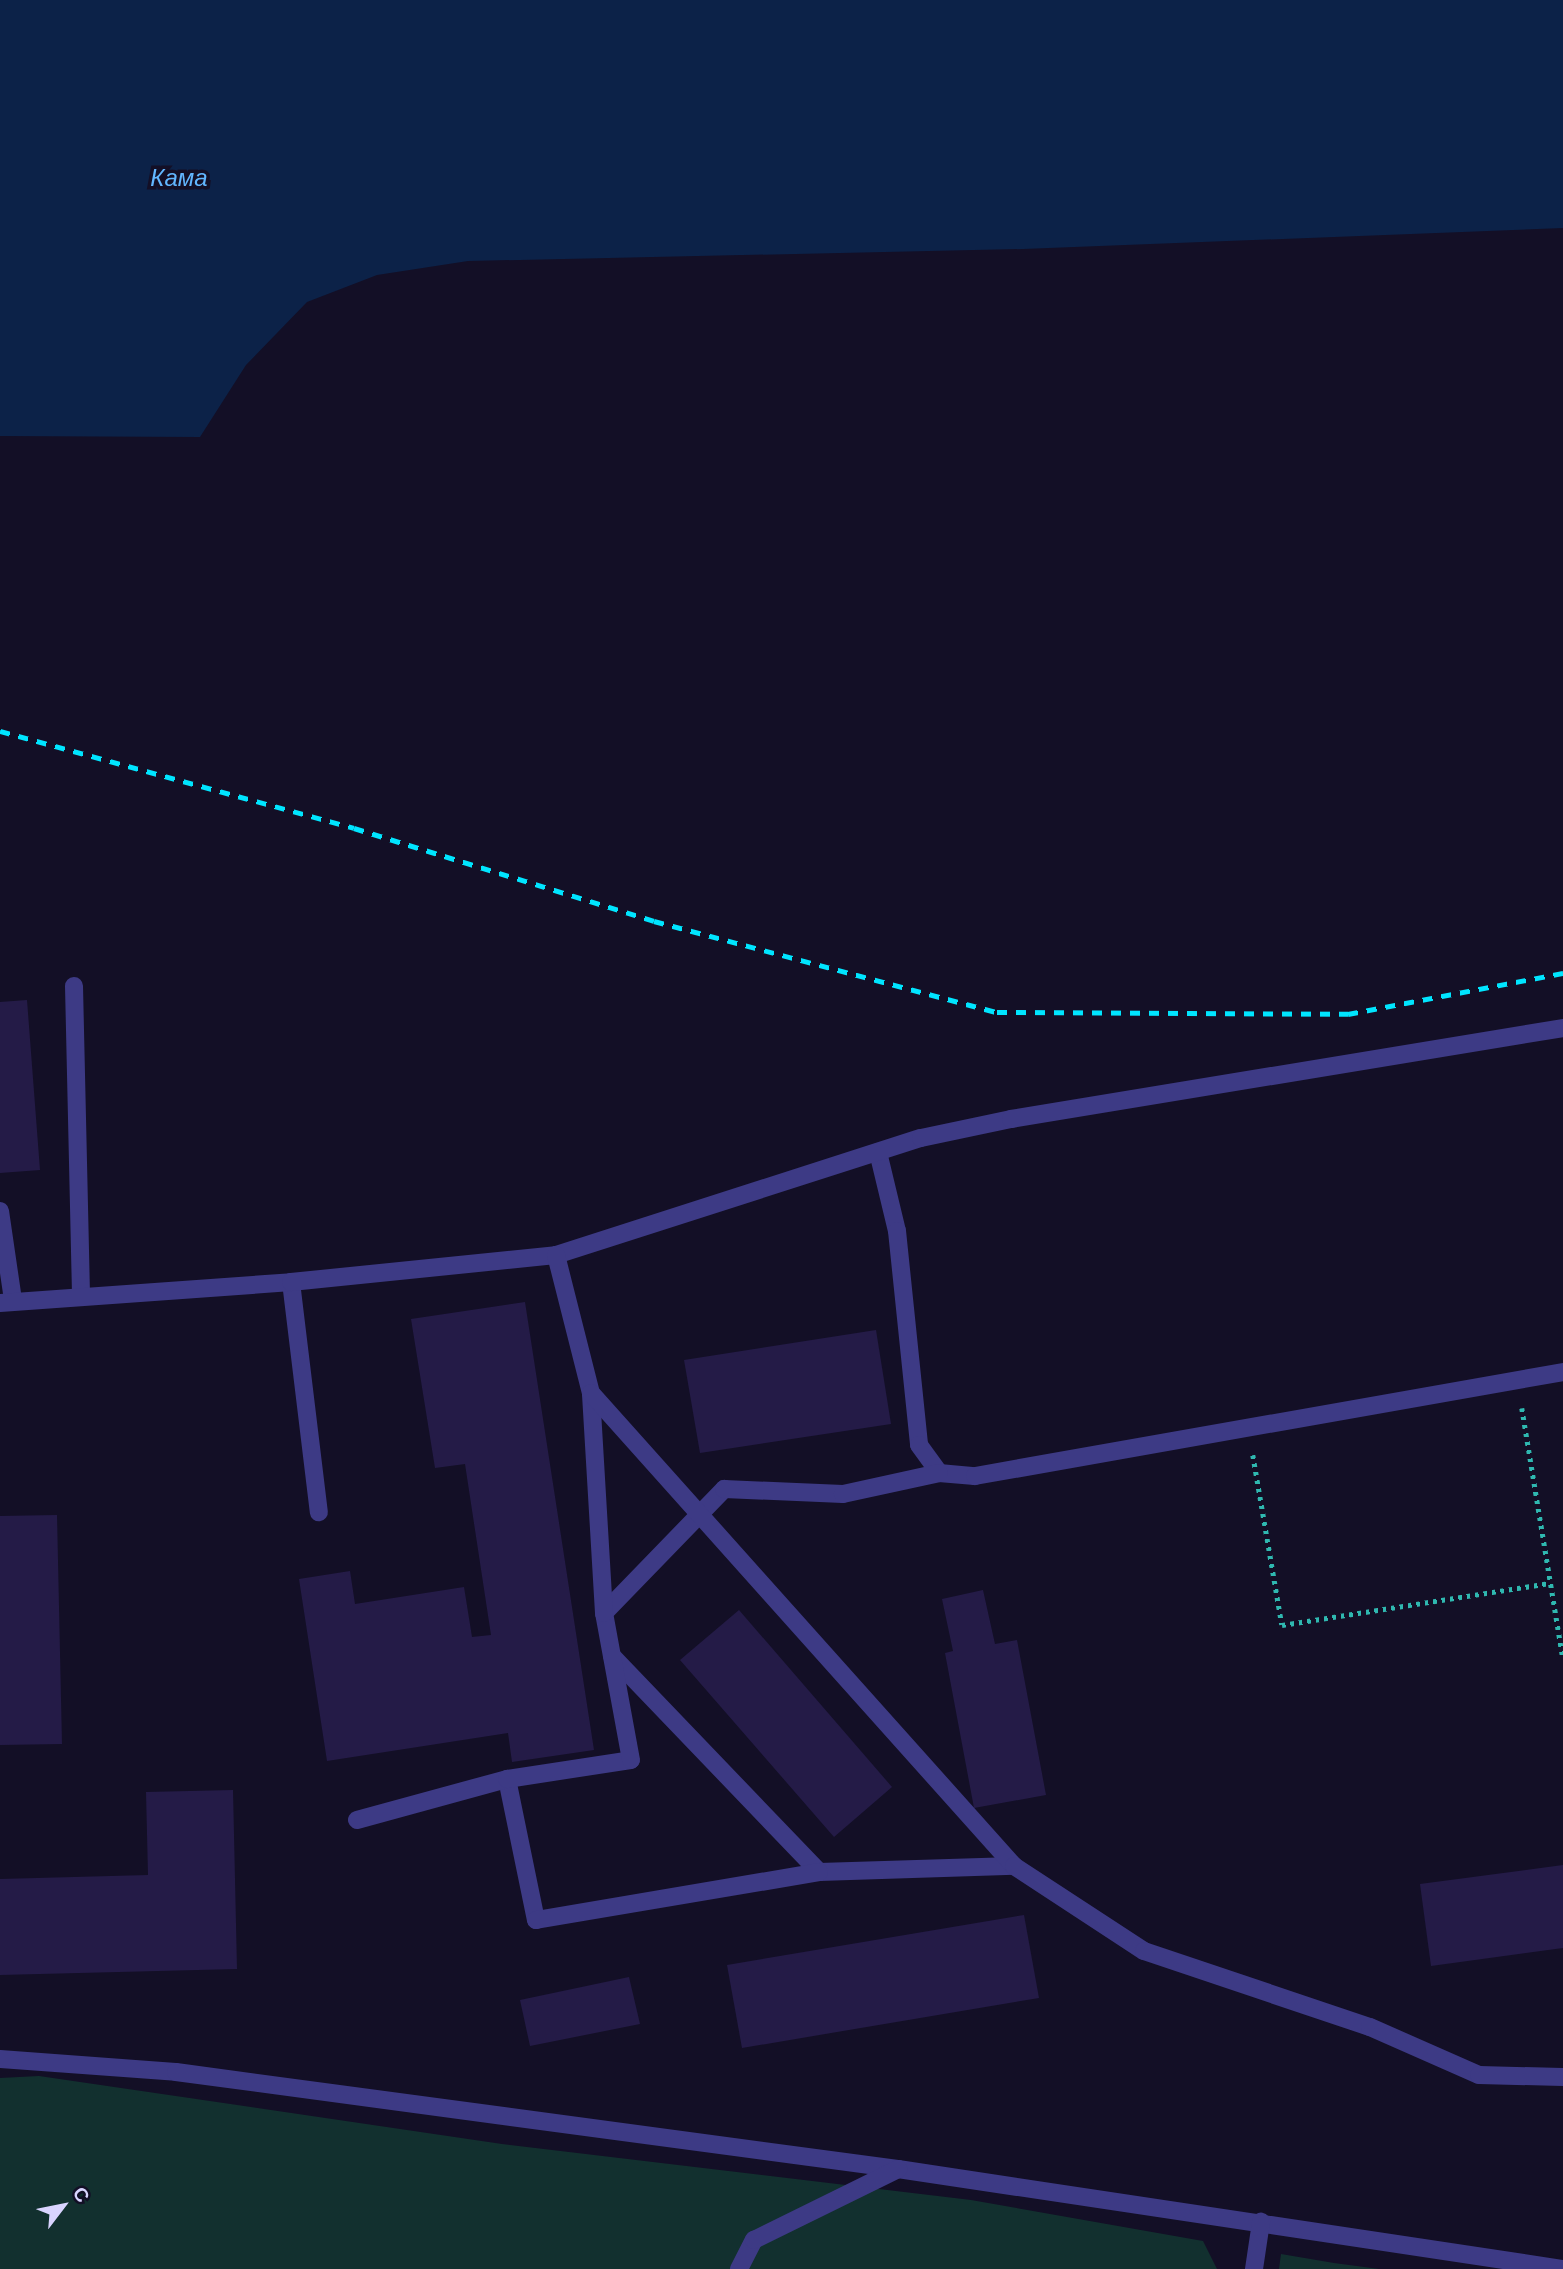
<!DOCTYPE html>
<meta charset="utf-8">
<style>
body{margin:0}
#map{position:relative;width:1563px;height:2269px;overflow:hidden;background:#130f26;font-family:"DM Sans",sans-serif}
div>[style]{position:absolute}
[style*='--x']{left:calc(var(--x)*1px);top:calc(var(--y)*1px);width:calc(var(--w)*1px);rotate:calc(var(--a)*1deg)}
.green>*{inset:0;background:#12302f}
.water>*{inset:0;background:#0c2248}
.building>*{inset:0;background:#241b47}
.path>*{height:4.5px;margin-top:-2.25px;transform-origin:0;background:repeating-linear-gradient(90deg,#2fb8b0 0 3.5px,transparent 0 8.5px)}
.service>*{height:18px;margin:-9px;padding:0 9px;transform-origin:9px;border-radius:9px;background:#3d3a85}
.rail>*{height:5px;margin-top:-2.5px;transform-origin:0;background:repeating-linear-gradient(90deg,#00e5ff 0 10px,transparent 0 19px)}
span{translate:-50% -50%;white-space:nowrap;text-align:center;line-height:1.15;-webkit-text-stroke:7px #130f26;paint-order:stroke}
.water-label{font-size:24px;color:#62b6ff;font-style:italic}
.north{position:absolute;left:28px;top:2171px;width:70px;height:70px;-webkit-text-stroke:5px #130f26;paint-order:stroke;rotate:58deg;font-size:19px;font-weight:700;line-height:28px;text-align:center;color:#d9d4ff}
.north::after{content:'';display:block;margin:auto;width:24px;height:32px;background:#d9d4ff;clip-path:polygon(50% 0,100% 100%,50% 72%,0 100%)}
</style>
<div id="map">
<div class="green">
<i style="clip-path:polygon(39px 2076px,502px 2144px,971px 2200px,1203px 2241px,1217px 2269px,0 2269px,0 2078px)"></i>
<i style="clip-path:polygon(1281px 2254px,1334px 2263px,1379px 2269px,1279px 2269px)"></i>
</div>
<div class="water">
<i style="clip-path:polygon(0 0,1563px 0,1563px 228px,1023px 249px,468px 261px,377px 275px,307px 302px,246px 365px,200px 437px,0 436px)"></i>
</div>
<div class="building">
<i style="clip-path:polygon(27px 1000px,40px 1170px,0 1173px,0 1002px)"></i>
<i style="clip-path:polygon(525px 1302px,594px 1750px,512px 1762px,508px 1733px,327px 1761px,299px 1579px,350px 1571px,355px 1604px,464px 1587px,472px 1637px,491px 1635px,465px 1464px,435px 1468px,411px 1319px)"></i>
<i style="clip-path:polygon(876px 1330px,891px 1424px,700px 1453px,684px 1360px)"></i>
<i style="clip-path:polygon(57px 1515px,62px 1744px,0 1745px,0 1516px)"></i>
<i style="clip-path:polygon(983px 1590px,995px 1644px,1017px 1640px,1046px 1795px,974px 1808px,945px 1653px,953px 1651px,942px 1599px)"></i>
<i style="clip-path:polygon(739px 1610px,892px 1787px,834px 1837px,680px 1660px)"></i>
<i style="clip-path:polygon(233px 1790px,237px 1969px,0 1975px,0 1879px,148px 1875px,146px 1792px)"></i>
<i style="clip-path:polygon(1563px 1865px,1563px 1948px,1431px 1966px,1420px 1884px)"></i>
<i style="clip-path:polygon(1024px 1915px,1039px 1998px,742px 2048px,727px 1965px)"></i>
<i style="clip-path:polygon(629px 1977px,640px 2024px,530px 2046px,520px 2000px)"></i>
</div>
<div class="path">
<i style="--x:1522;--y:1408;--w:254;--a:80.7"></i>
<i style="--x:1253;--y:1455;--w:172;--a:80.3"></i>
<i style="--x:1282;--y:1625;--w:271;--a:-8.9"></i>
</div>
<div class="service">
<i style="--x:74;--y:986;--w:308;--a:88.7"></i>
<i style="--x:878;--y:1152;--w:81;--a:76.5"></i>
<i style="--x:897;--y:1231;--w:215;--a:84.1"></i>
<i style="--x:919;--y:1445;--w:34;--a:54"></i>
<i style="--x:939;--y:1473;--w:36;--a:5"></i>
<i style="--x:975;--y:1476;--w:597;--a:-10.03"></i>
<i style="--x:0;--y:1211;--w:90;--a:81.7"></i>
<i style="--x:556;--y:1255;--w:383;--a:-17.8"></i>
<i style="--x:921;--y:1138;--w:92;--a:-11.9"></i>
<i style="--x:1011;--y:1119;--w:559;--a:-9.36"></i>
<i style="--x:291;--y:1282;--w:232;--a:83.1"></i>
<i style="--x:0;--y:1303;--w:292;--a:-4.1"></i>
<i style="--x:291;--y:1282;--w:266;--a:-5.8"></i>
<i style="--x:556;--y:1255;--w:142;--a:75.8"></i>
<i style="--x:604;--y:1613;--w:173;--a:-45.9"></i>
<i style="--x:724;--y:1489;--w:119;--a:2.4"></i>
<i style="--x:843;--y:1494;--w:98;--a:-12.3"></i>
<i style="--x:612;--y:1656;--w:299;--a:46.2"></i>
<i style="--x:819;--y:1872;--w:195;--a:-1.8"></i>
<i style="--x:507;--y:1779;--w:144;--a:78.4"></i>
<i style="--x:536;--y:1920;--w:287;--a:-9.6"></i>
<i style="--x:357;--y:1820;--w:156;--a:-15.3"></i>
<i style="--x:507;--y:1779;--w:125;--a:-8.7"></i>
<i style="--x:631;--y:1760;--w:149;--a:-100.4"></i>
<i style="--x:604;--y:1613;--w:220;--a:-93.4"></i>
<i style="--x:591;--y:1393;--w:635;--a:48.19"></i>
<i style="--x:1014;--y:1866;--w:155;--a:33.2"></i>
<i style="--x:1144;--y:1951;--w:238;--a:18.6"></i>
<i style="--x:1370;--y:2027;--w:119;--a:23.8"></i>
<i style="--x:1479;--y:2075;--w:84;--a:1.4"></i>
<i style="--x:0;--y:2059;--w:176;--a:4.2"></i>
<i style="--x:176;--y:2072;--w:728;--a:7.65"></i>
<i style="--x:898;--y:2169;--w:672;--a:8.55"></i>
<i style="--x:739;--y:2269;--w:33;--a:-63"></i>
<i style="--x:754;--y:2240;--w:161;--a:-26.2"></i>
<i style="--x:1254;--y:2269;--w:48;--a:-81.5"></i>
</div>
<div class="rail">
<i style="--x:0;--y:731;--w:367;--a:15.3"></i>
<i style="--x:354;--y:828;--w:314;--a:17.2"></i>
<i style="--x:654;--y:921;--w:355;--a:14.9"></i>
<i style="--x:997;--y:1012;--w:351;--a:0.3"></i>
<i style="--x:1348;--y:1014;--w:219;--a:-10.8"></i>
</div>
<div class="water-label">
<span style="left:179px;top:178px">Кама</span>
</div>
<div class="north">С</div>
</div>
